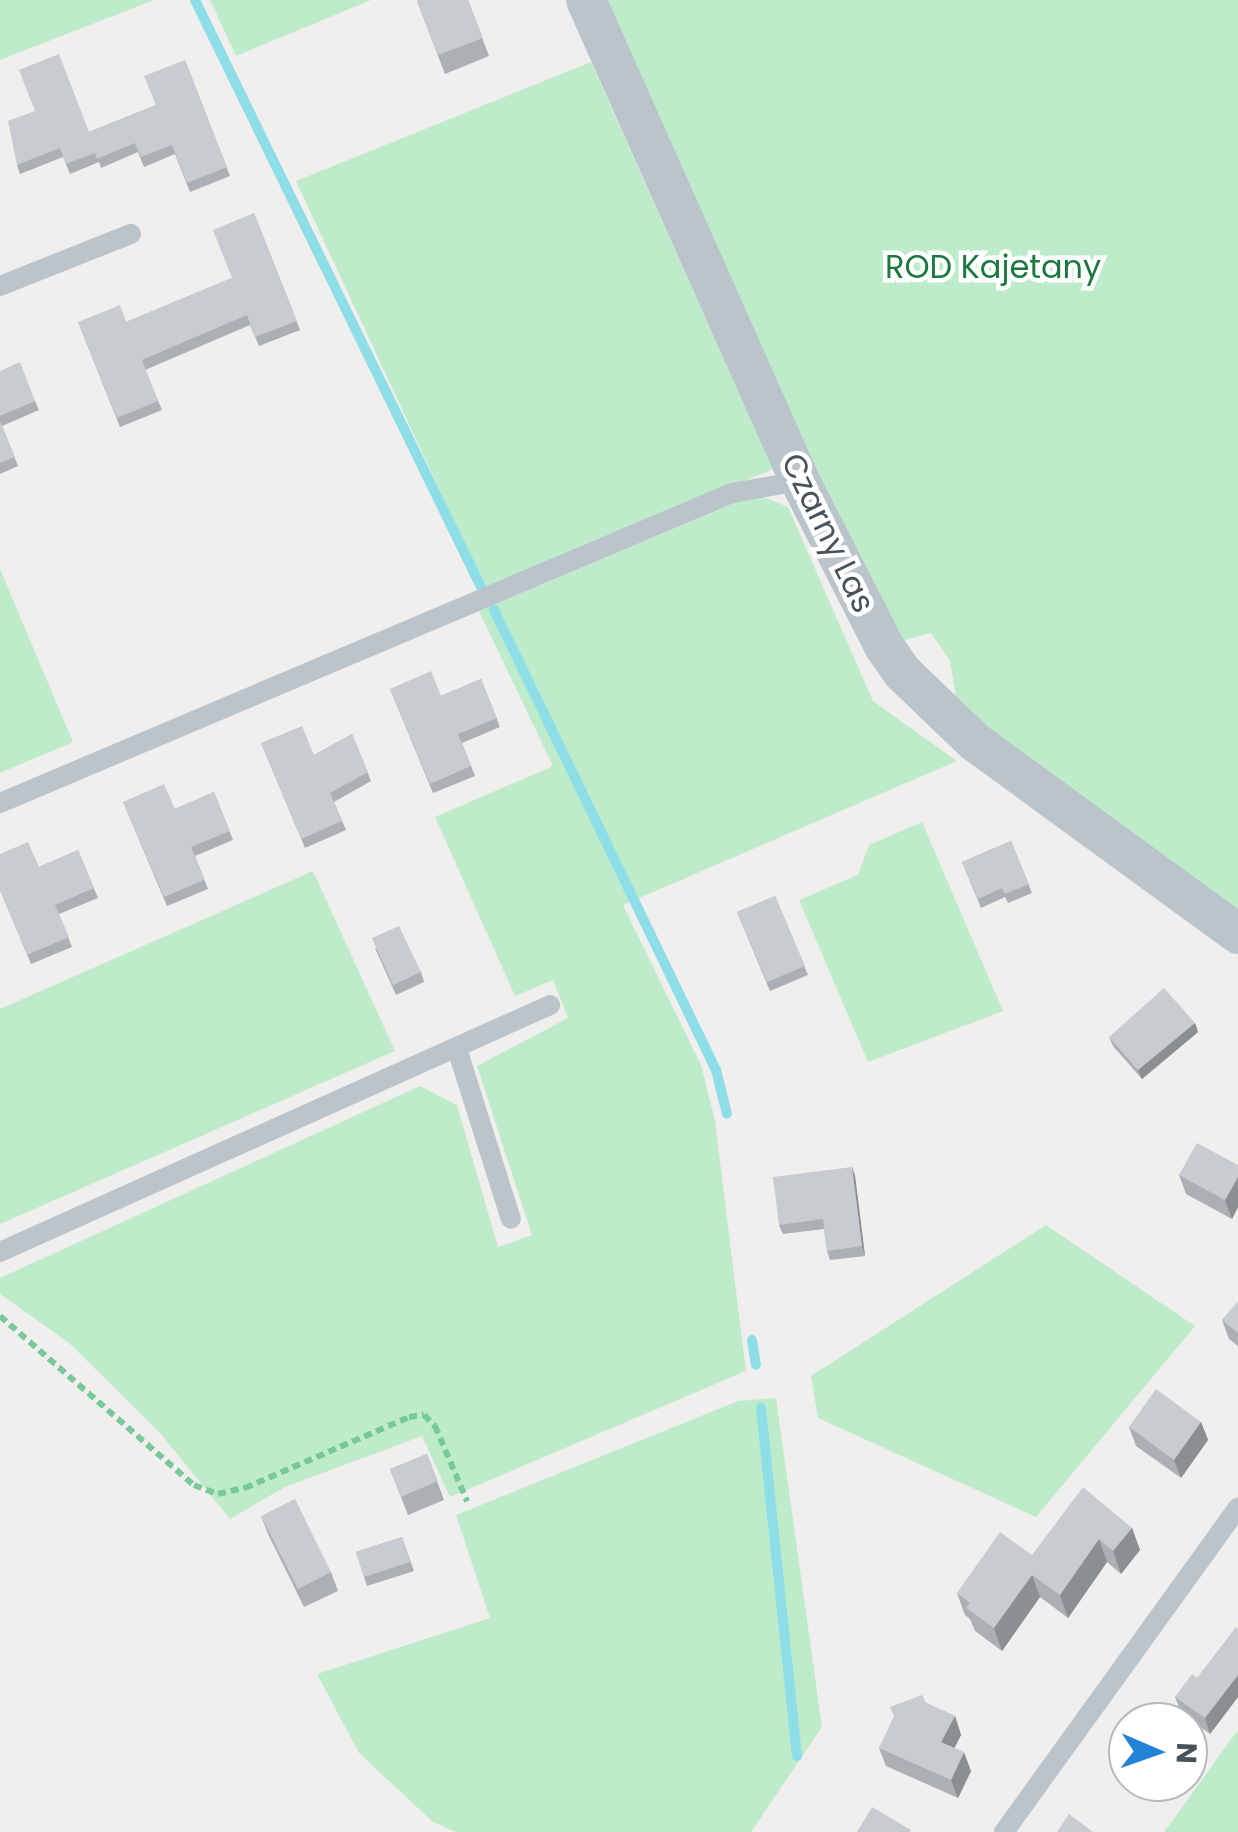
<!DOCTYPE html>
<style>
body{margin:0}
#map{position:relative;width:1238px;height:1832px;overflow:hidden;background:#f1eeee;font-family:Poppins,sans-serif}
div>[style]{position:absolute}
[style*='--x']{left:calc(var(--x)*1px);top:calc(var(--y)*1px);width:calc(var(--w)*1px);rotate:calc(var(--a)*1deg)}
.green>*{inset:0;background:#beeccb}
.stream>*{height:10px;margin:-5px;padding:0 5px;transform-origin:5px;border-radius:5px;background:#8ddee7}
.path>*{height:6px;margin-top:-3px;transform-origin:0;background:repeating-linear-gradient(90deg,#78c999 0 8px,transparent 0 13px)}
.service>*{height:20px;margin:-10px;padding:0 10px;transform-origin:10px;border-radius:10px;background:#bac4ca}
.minor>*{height:40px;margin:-20px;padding:0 20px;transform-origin:20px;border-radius:20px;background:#bac4ca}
.wall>*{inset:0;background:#acafb3}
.shaded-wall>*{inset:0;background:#8c8f92}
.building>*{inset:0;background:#c8ccd0}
span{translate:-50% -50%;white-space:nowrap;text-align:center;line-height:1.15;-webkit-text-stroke:9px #fff;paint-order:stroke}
.park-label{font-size:32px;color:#1b7840}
.street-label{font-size:32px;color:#47535a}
.north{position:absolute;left:1108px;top:1702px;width:100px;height:100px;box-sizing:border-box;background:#fff;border:2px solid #b5babd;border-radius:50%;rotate:92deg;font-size:28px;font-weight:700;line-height:40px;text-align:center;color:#47535a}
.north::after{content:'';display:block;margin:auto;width:35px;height:45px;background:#2283d7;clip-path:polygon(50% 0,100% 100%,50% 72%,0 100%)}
</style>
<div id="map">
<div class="green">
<i style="clip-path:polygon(0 0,154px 0,0 60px)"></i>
<i style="clip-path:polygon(210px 0,371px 0,236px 56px)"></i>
<i style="clip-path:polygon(597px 0,1238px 0,1238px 913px,959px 715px,950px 661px,931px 633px,893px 643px)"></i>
<i style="clip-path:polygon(591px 62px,773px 469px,486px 590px,296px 181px)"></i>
<i style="clip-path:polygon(756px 494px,788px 507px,873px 701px,957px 761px,623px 905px,701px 1065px,715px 1121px,746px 1371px,450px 1497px,422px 1436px,285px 1487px,230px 1519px,160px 1433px,69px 1343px,0 1294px,0 1278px,420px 1086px,457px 1105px,498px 1247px,532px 1235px,477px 1066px,568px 1018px,553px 980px,515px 996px,435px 817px,553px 766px,479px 611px)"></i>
<i style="clip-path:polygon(0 569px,73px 742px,0 773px)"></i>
<i style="clip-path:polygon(922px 822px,1003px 1011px,868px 1062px,799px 900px,858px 875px,869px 845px)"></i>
<i style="clip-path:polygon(313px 871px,395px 1051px,0 1224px,0 1009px)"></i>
<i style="clip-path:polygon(1046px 1225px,1195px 1326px,1036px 1517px,818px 1418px,811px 1376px)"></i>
<i style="clip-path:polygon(776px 1398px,822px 1727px,751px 1832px,456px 1832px,433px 1822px,359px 1753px,317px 1674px,490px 1618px,456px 1515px,738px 1401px)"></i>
<i style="clip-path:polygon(1238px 1730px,1238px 1832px,1164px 1832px)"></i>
</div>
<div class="stream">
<i style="--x:195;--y:0;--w:653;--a:64.02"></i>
<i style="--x:494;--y:610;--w:511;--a:64.24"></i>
<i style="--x:716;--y:1070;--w:45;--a:76"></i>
<i style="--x:752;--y:1340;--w:25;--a:81"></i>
<i style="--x:761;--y:1408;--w:350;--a:84.1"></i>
</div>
<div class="path">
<i style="--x:0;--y:1316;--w:257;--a:41.1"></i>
<i style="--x:194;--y:1485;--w:26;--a:21"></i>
<i style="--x:218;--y:1494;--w:28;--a:-13"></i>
<i style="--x:245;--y:1488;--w:179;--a:-23.4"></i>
<i style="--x:409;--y:1417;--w:15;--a:-8"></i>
<i style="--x:424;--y:1415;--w:16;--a:45"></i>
<i style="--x:435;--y:1426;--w:82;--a:66.9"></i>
</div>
<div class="service">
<i style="--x:0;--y:286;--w:141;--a:-21.7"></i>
<i style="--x:0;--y:803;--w:795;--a:-22.95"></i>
<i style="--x:732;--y:493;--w:69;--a:-10"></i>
<i style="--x:457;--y:1049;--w:178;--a:72.4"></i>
<i style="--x:0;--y:1252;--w:603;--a:-24.18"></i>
<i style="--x:1004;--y:1832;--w:400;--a:-54.2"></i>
</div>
<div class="minor">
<i style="--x:586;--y:0;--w:526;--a:66.02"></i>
<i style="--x:800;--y:481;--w:185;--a:63"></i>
<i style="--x:884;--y:646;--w:33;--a:55"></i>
<i style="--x:903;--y:673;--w:100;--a:43.8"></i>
<i style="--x:975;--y:742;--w:326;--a:36.1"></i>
</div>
<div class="wall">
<i style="clip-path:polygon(468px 0,489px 56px,445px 74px,417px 1px)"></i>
<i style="clip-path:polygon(185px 60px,230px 176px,190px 192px,175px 154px,144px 167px,138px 152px,101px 168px,99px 162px,70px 174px,63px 157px,20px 174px,17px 165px,89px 132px,156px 105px)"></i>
<i style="clip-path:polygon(254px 213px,300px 330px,259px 346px,250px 325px,145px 370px,162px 410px,120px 427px,78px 322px,126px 322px,232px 278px)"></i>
<i style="clip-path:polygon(0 371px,35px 401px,39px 410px,2px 426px,18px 466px,0 474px)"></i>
<i style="clip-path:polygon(481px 679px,500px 727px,462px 743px,475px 776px,433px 793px,390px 689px,441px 696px)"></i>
<i style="clip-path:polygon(352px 734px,371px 781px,334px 802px,346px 830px,305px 848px,261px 743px,314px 755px)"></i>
<i style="clip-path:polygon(214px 792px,233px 840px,195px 856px,208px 889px,167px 906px,123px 802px,175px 809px)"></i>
<i style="clip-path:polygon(1011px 841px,1032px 893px,1008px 903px,1005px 897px,981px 908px,962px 862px)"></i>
<i style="clip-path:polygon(78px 850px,98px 898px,59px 914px,72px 947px,31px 964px,0 890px,39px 867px)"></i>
<i style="clip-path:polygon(775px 896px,808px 975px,770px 991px,737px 912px)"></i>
<i style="clip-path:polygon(375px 948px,421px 972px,424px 982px,396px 995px)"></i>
<i style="clip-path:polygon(1195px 1023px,1198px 1032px,1142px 1079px,1113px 1046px,1109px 1037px)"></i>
<i style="clip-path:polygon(1238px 1165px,1238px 1207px,1232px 1219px,1186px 1194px,1179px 1175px)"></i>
<i style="clip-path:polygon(852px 1167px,855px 1176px,865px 1256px,830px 1260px,827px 1251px,824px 1229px,783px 1234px,779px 1225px)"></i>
<i style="clip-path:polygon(1238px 1302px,1238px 1346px,1229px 1339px,1222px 1320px)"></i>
<i style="clip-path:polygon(1201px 1422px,1208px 1440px,1181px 1478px,1136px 1446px,1129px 1427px)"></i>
<i style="clip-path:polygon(427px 1454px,444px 1500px,408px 1515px,390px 1469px)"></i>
<i style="clip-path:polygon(261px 1516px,331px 1572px,338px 1591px,304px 1607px,268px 1534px)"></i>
<i style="clip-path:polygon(1132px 1528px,1140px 1550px,1121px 1574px,1107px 1562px,1068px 1618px,1040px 1597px,1002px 1651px,975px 1631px,970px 1619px,965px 1615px,957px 1593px,1032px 1555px)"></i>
<i style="clip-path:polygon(402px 1537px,414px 1571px,367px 1586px,356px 1552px)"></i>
<i style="clip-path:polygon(1238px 1629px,1238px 1697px,1210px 1734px,1181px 1712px,1175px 1697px,1197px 1678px)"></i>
<i style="clip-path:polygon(926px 1703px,955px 1716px,961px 1735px,954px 1748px,971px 1771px,958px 1798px,886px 1766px,879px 1748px)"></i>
</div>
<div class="shaded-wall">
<i style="clip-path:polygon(1195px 1023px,1198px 1032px,1142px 1079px,1138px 1070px)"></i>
<i style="clip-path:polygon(852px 1167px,855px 1176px,865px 1256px,862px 1246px)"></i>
<i style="clip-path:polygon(1238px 1177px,1238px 1207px,1232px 1219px,1225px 1200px)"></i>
<i style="clip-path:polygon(1201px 1422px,1208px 1440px,1181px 1478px,1174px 1460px)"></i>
<i style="clip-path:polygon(1132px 1528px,1140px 1550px,1121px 1574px,1113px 1551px)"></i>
<i style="clip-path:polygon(1099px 1539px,1107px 1562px,1068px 1618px,1060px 1595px)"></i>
<i style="clip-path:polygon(1032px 1575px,1040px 1597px,1002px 1651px,994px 1628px)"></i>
<i style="clip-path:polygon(1238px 1675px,1238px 1697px,1210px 1734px,1205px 1718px)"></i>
<i style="clip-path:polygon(955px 1716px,961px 1735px,948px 1761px,941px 1742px)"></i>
<i style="clip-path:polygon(964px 1752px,971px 1771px,958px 1798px,951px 1780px)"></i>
</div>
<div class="building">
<i style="clip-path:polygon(419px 0,468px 0,483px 38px,438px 55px,417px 1px)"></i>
<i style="clip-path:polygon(59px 54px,89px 132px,156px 105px,144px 76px,185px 60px,227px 167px,187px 183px,172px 145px,141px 157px,135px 143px,97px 159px,95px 153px,66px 164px,60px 148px,17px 165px,8px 121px,35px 111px,19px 70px)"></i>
<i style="clip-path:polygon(254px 213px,297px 321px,255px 337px,247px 315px,142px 360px,158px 401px,117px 418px,78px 322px,120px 305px,126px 322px,232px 278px,213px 230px)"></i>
<i style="clip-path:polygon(20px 362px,35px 401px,0 416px,0 371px)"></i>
<i style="clip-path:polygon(0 421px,15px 457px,0 463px)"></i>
<i style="clip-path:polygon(431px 671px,441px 696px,481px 679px,497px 718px,458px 734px,471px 766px,430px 784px,390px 689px)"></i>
<i style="clip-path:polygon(302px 726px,314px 755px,352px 734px,368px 772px,330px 793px,342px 821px,301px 839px,261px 743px)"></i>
<i style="clip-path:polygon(164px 784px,175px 809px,214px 792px,230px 831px,191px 847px,204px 880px,164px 897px,123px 802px)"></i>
<i style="clip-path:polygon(1011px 841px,1029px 884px,1005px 894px,1002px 888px,978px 899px,962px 862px)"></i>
<i style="clip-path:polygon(28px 842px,39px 867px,78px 850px,94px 888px,55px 905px,69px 937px,27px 955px,0 889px,0 854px)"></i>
<i style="clip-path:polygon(775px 896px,805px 966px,767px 982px,737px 912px)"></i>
<i style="clip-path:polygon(399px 926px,421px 972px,393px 985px,372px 938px)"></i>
<i style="clip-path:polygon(1164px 988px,1195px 1023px,1138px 1070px,1109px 1037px)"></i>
<i style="clip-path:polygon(1197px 1143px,1238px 1165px,1238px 1177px,1225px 1200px,1179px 1175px)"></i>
<i style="clip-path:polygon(852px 1167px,862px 1246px,827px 1251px,823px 1219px,779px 1225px,773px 1177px)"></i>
<i style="clip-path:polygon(1238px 1302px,1238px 1333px,1222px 1320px)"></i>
<i style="clip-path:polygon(1156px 1389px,1201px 1422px,1174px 1460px,1129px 1427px)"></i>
<i style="clip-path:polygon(427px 1454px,438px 1481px,401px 1497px,390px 1469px)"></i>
<i style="clip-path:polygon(1083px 1487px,1132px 1528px,1113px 1551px,1099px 1539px,1060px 1595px,1032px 1575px,994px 1628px,966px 1608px,970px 1603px,957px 1593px,1000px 1532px,1032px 1555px)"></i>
<i style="clip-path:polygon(295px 1499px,331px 1572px,298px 1589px,261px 1516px)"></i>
<i style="clip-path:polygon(402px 1537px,410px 1562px,364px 1577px,356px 1552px)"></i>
<i style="clip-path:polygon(1236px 1627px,1238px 1629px,1238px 1675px,1205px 1718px,1175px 1697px,1192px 1674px,1197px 1678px)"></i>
<i style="clip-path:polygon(922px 1695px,926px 1703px,955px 1716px,941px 1742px,964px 1752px,951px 1780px,879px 1748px,894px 1716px,890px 1707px)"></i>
<i style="clip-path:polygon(872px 1807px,911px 1830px,910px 1832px,857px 1832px)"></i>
<i style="clip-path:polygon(1069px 1814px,1093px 1832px,1057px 1832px)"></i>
</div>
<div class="park-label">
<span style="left:993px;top:267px">ROD Kajetany</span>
</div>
<div class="street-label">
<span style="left:828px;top:533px;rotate:64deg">Czarny Las</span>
</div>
<div class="north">N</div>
</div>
